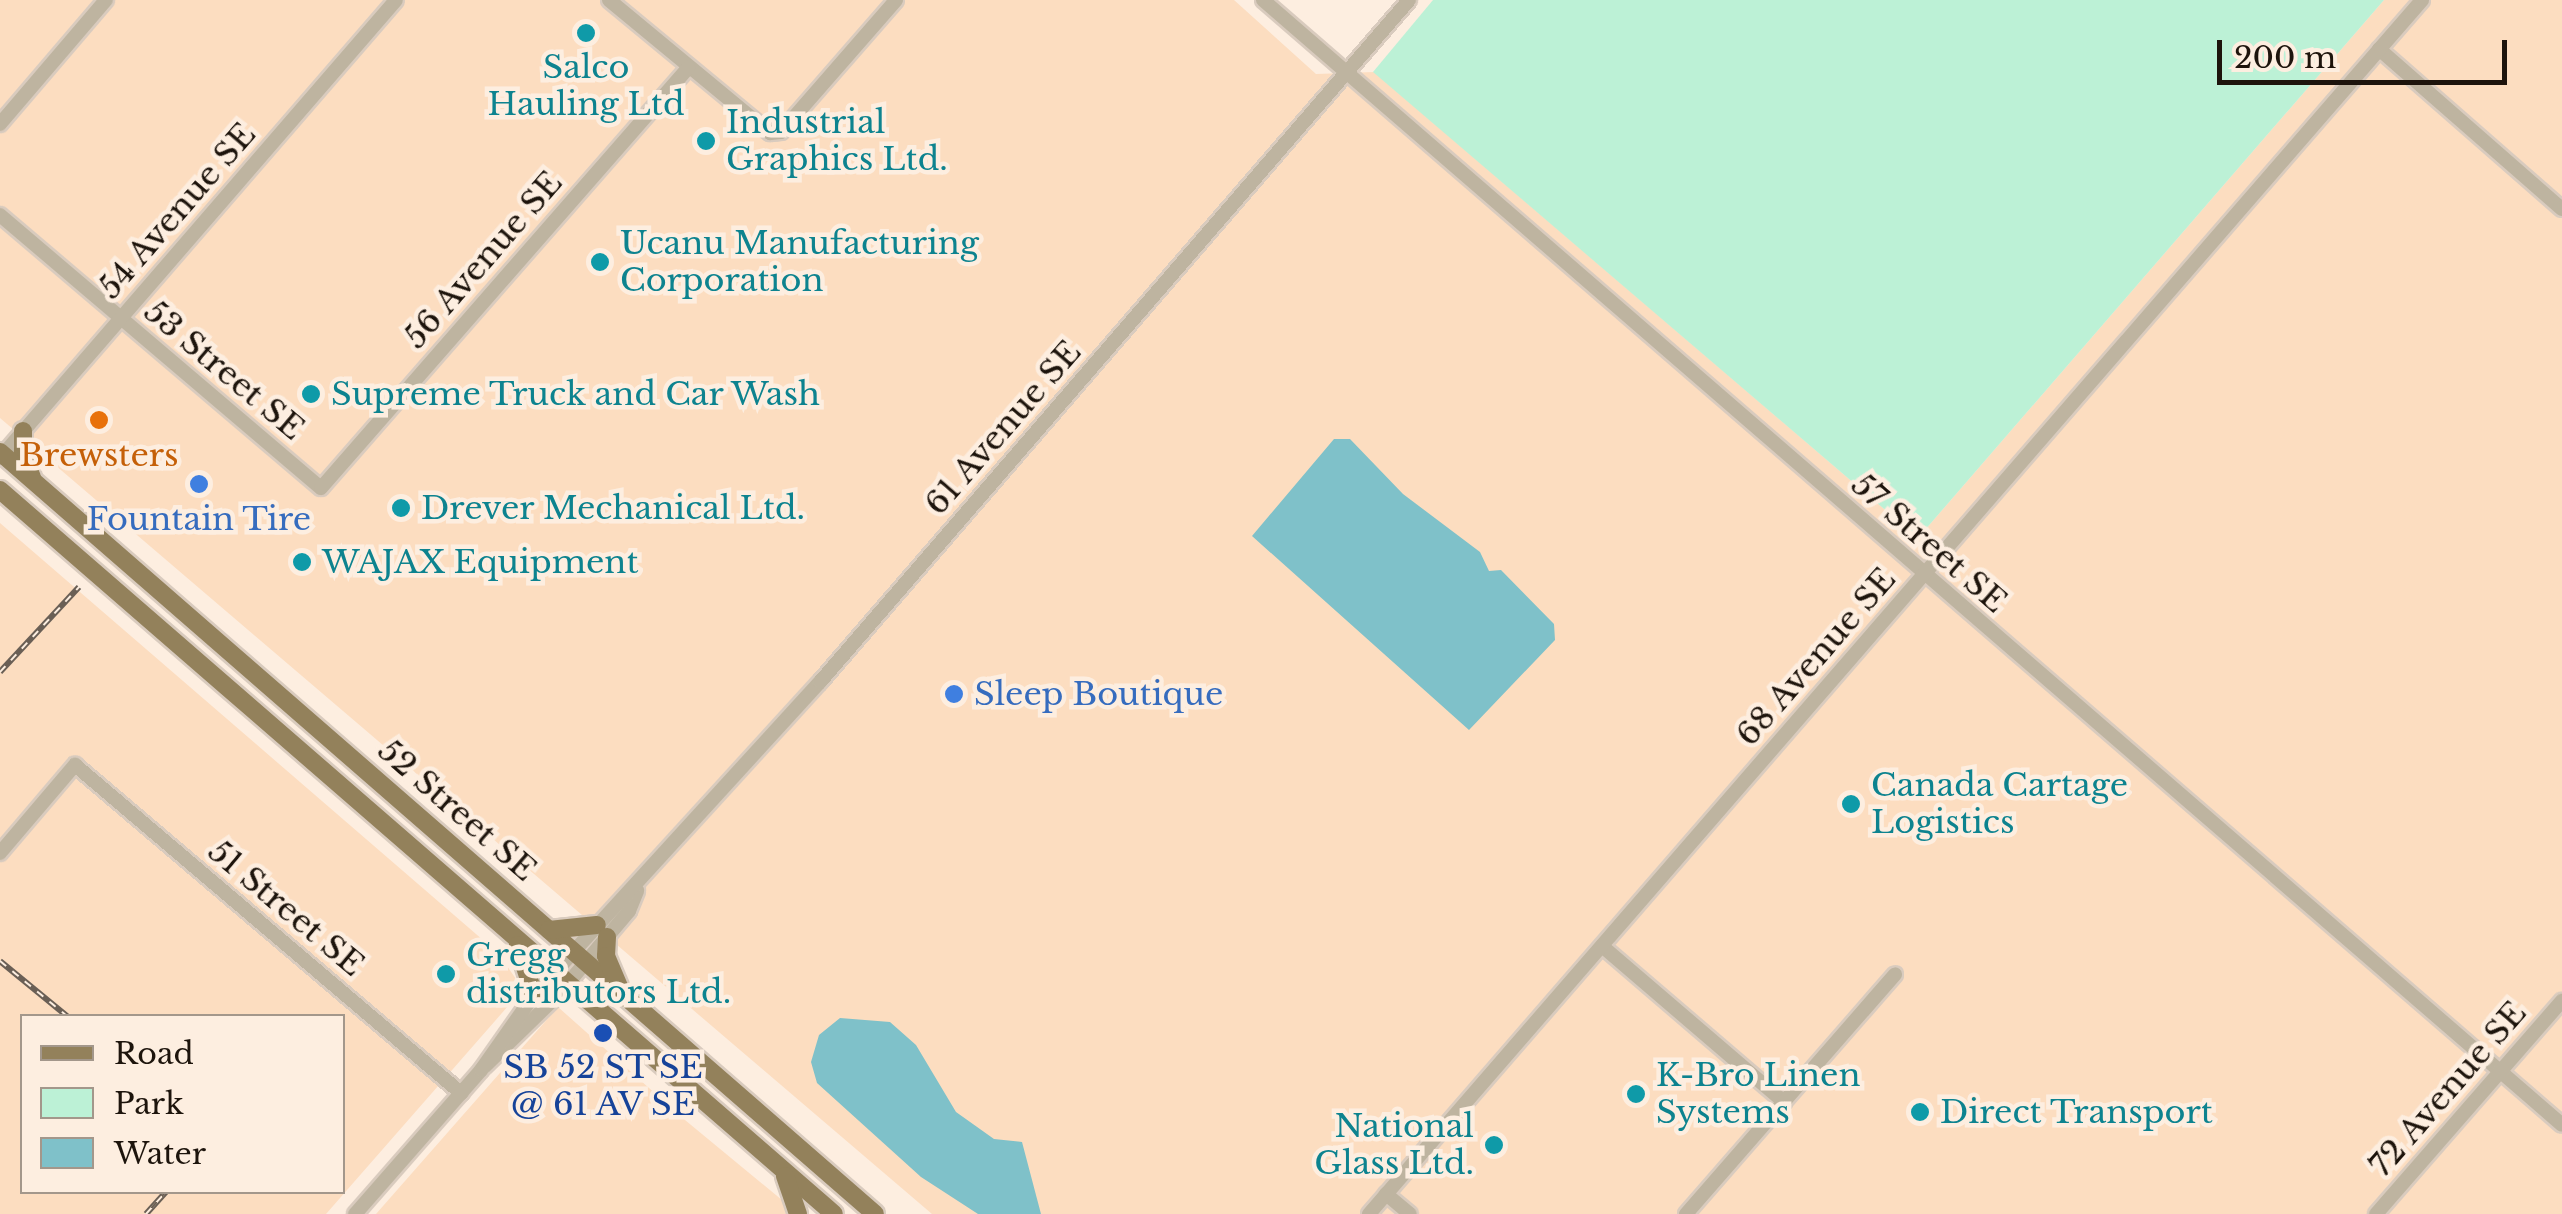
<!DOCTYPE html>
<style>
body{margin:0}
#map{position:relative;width:2562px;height:1214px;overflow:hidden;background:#fdeee0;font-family:"Libre Baskerville",serif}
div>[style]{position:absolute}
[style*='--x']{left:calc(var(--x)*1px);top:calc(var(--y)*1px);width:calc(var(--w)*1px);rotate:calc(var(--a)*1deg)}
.built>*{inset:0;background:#fcddc0}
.green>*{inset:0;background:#bcf1d6}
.water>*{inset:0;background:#7fc1c9}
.roads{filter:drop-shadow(2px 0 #d9cbbe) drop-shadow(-2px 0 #d9cbbe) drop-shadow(0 2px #d9cbbe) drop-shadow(0 -2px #d9cbbe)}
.minor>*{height:14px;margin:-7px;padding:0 7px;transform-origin:7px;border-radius:7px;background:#beb4a0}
.major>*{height:18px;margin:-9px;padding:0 9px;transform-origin:9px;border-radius:9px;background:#93815b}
.rail>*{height:6px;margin-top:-3px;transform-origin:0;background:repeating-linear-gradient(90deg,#fdeee0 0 8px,#6a5f55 0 16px);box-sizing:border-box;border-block:2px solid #6a5f55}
.dots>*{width:28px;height:28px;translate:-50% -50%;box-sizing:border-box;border:5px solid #fdeee0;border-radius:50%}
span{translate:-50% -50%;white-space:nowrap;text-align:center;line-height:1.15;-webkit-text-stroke:9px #fdeee0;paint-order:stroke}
.culture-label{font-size:32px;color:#0d838f}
.left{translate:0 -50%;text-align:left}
.right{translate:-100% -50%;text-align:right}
.street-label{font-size:32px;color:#1d140c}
.food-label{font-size:32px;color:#c56008}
.shop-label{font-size:32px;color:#366cbe}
.transit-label{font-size:32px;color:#164399}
.legend{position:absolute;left:20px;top:1014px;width:325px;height:180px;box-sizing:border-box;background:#fdeee0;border:2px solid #a3978b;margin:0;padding:12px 18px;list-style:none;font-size:30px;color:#1d140c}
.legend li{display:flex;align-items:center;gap:20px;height:50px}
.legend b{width:50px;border:2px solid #a3978b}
.scale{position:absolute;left:2217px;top:40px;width:290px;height:45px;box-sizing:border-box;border:5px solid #1d140c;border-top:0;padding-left:12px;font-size:30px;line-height:35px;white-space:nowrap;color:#1d140c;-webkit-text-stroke:8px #fdeee0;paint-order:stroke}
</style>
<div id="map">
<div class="built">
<i style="clip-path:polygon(0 0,1234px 0,1316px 74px,1374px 72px,1918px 538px,2384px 0,2562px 0,2562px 1214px,932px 1214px,0 418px)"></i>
<i style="clip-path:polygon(evenodd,0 523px,498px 953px,523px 989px,326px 1214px,0 1214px,0 523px,22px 1016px,342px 1016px,342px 1192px,22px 1192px,22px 1016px)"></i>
<i style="clip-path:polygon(558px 1007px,685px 1120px,799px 1214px,376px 1214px)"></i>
</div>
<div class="green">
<i style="clip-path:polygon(1433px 0,2384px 0,1918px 538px,1373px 72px)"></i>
</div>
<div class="water">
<i style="clip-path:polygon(1334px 439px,1350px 439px,1403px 494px,1480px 552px,1489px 571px,1501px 570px,1554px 624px,1555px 640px,1469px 730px,1252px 536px)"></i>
<i style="clip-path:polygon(840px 1018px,890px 1022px,916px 1045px,956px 1112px,994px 1139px,1022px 1142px,1041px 1214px,978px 1214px,921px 1177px,817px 1083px,811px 1062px,819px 1035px)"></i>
</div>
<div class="roads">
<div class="minor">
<i style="--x:609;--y:0;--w:209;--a:39.6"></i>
<i style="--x:770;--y:133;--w:11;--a:-5"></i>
<i style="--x:781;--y:132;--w:175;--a:-48.9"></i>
<i style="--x:1263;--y:0;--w:1718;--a:40.89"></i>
<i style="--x:2379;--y:49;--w:243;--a:41.2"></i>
<i style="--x:0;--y:124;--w:163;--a:-49.5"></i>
<i style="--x:0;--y:215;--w:421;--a:40.4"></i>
<i style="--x:321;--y:488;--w:558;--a:-48.85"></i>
<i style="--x:0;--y:458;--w:605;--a:-49.15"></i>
<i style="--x:0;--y:853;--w:116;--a:-49.6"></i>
<i style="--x:75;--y:765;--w:507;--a:40.36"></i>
<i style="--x:1602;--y:946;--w:240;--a:40.6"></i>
<i style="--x:485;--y:1066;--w:102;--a:-44.2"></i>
<i style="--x:558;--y:995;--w:110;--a:-49.8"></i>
<i style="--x:629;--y:911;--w:22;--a:-68"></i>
<i style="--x:1386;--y:1194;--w:31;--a:40"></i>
<i style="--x:355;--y:1214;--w:191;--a:-48.8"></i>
<i style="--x:481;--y:1070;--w:92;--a:-54.8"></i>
<i style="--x:534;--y:995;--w:424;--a:-47.6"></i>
<i style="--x:820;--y:682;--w:901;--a:-49.18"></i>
<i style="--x:1369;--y:1214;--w:1607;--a:-49.06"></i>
<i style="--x:1686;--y:1214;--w:318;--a:-48.9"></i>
<i style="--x:2376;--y:1214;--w:283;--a:-48.9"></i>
</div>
<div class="major">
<i style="--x:23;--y:431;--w:26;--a:90"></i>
<i style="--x:23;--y:457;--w:22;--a:66"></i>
<i style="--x:0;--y:452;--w:1160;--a:41.05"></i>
<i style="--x:0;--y:490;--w:1104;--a:40.96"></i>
<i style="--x:549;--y:930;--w:48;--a:-5.9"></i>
<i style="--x:607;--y:937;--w:19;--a:93"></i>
<i style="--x:606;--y:956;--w:33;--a:67"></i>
<i style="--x:518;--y:945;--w:52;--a:72.3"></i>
<i style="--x:785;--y:1176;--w:40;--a:71.1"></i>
</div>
</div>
<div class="rail">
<i style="--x:0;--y:672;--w:116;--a:-47.1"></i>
<i style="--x:0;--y:961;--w:87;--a:39.4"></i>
<i style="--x:146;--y:1214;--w:30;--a:-48"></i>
</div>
<div class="dots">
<i style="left:586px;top:33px;background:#0f9aa8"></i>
<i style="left:706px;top:141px;background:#0f9aa8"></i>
<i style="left:600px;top:262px;background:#0f9aa8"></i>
<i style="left:311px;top:394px;background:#0f9aa8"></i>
<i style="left:99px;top:420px;background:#e8710a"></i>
<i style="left:199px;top:484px;background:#3f7fe0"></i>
<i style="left:401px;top:508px;background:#0f9aa8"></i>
<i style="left:302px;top:562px;background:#0f9aa8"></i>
<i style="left:954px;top:694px;background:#3f7fe0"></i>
<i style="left:1851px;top:804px;background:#0f9aa8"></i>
<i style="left:446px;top:974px;background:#0f9aa8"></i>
<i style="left:603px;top:1033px;background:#1a4fb4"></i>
<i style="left:1636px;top:1094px;background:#0f9aa8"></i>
<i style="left:1920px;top:1112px;background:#0f9aa8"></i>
<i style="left:1494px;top:1145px;background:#0f9aa8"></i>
</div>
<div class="culture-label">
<span style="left:586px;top:86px">Salco<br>Hauling Ltd</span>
<span class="left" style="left:726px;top:141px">Industrial<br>Graphics Ltd.</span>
<span class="left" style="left:620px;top:262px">Ucanu Manufacturing<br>Corporation</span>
<span class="left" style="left:331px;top:394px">Supreme Truck and Car Wash</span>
<span class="left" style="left:421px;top:508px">Drever Mechanical Ltd.</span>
<span class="left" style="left:322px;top:562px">WAJAX Equipment</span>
<span class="left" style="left:1871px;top:804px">Canada Cartage<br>Logistics</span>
<span class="left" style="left:466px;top:974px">Gregg<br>distributors Ltd.</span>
<span class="left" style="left:1656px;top:1094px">K-Bro Linen<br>Systems</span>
<span class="left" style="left:1940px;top:1112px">Direct Transport</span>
<span class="right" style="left:1474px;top:1145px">National<br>Glass Ltd.</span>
</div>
<div class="street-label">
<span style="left:177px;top:211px;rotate:-49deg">54 Avenue SE</span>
<span style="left:483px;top:260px;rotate:-49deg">56 Avenue SE</span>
<span style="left:224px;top:370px;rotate:40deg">53 Street SE</span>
<span style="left:1003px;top:428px;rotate:-49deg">61 Avenue SE</span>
<span style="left:1929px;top:543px;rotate:41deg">57 Street SE</span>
<span style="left:1816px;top:657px;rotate:-49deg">68 Avenue SE</span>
<span style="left:457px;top:810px;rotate:41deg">52 Street SE</span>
<span style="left:286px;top:908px;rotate:40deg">51 Street SE</span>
<span style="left:2448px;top:1089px;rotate:-49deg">72 Avenue SE</span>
</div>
<div class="food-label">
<span style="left:99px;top:455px">Brewsters</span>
</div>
<div class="shop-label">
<span style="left:199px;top:519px">Fountain Tire</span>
<span class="left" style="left:974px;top:694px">Sleep Boutique</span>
</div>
<div class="transit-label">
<span style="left:603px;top:1086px">SB 52 ST SE<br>@ 61 AV SE</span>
</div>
<ul class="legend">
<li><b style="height:12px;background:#93815b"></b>Road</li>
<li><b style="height:28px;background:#bcf1d6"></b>Park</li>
<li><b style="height:28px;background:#7fc1c9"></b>Water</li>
</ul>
<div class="scale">200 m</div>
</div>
